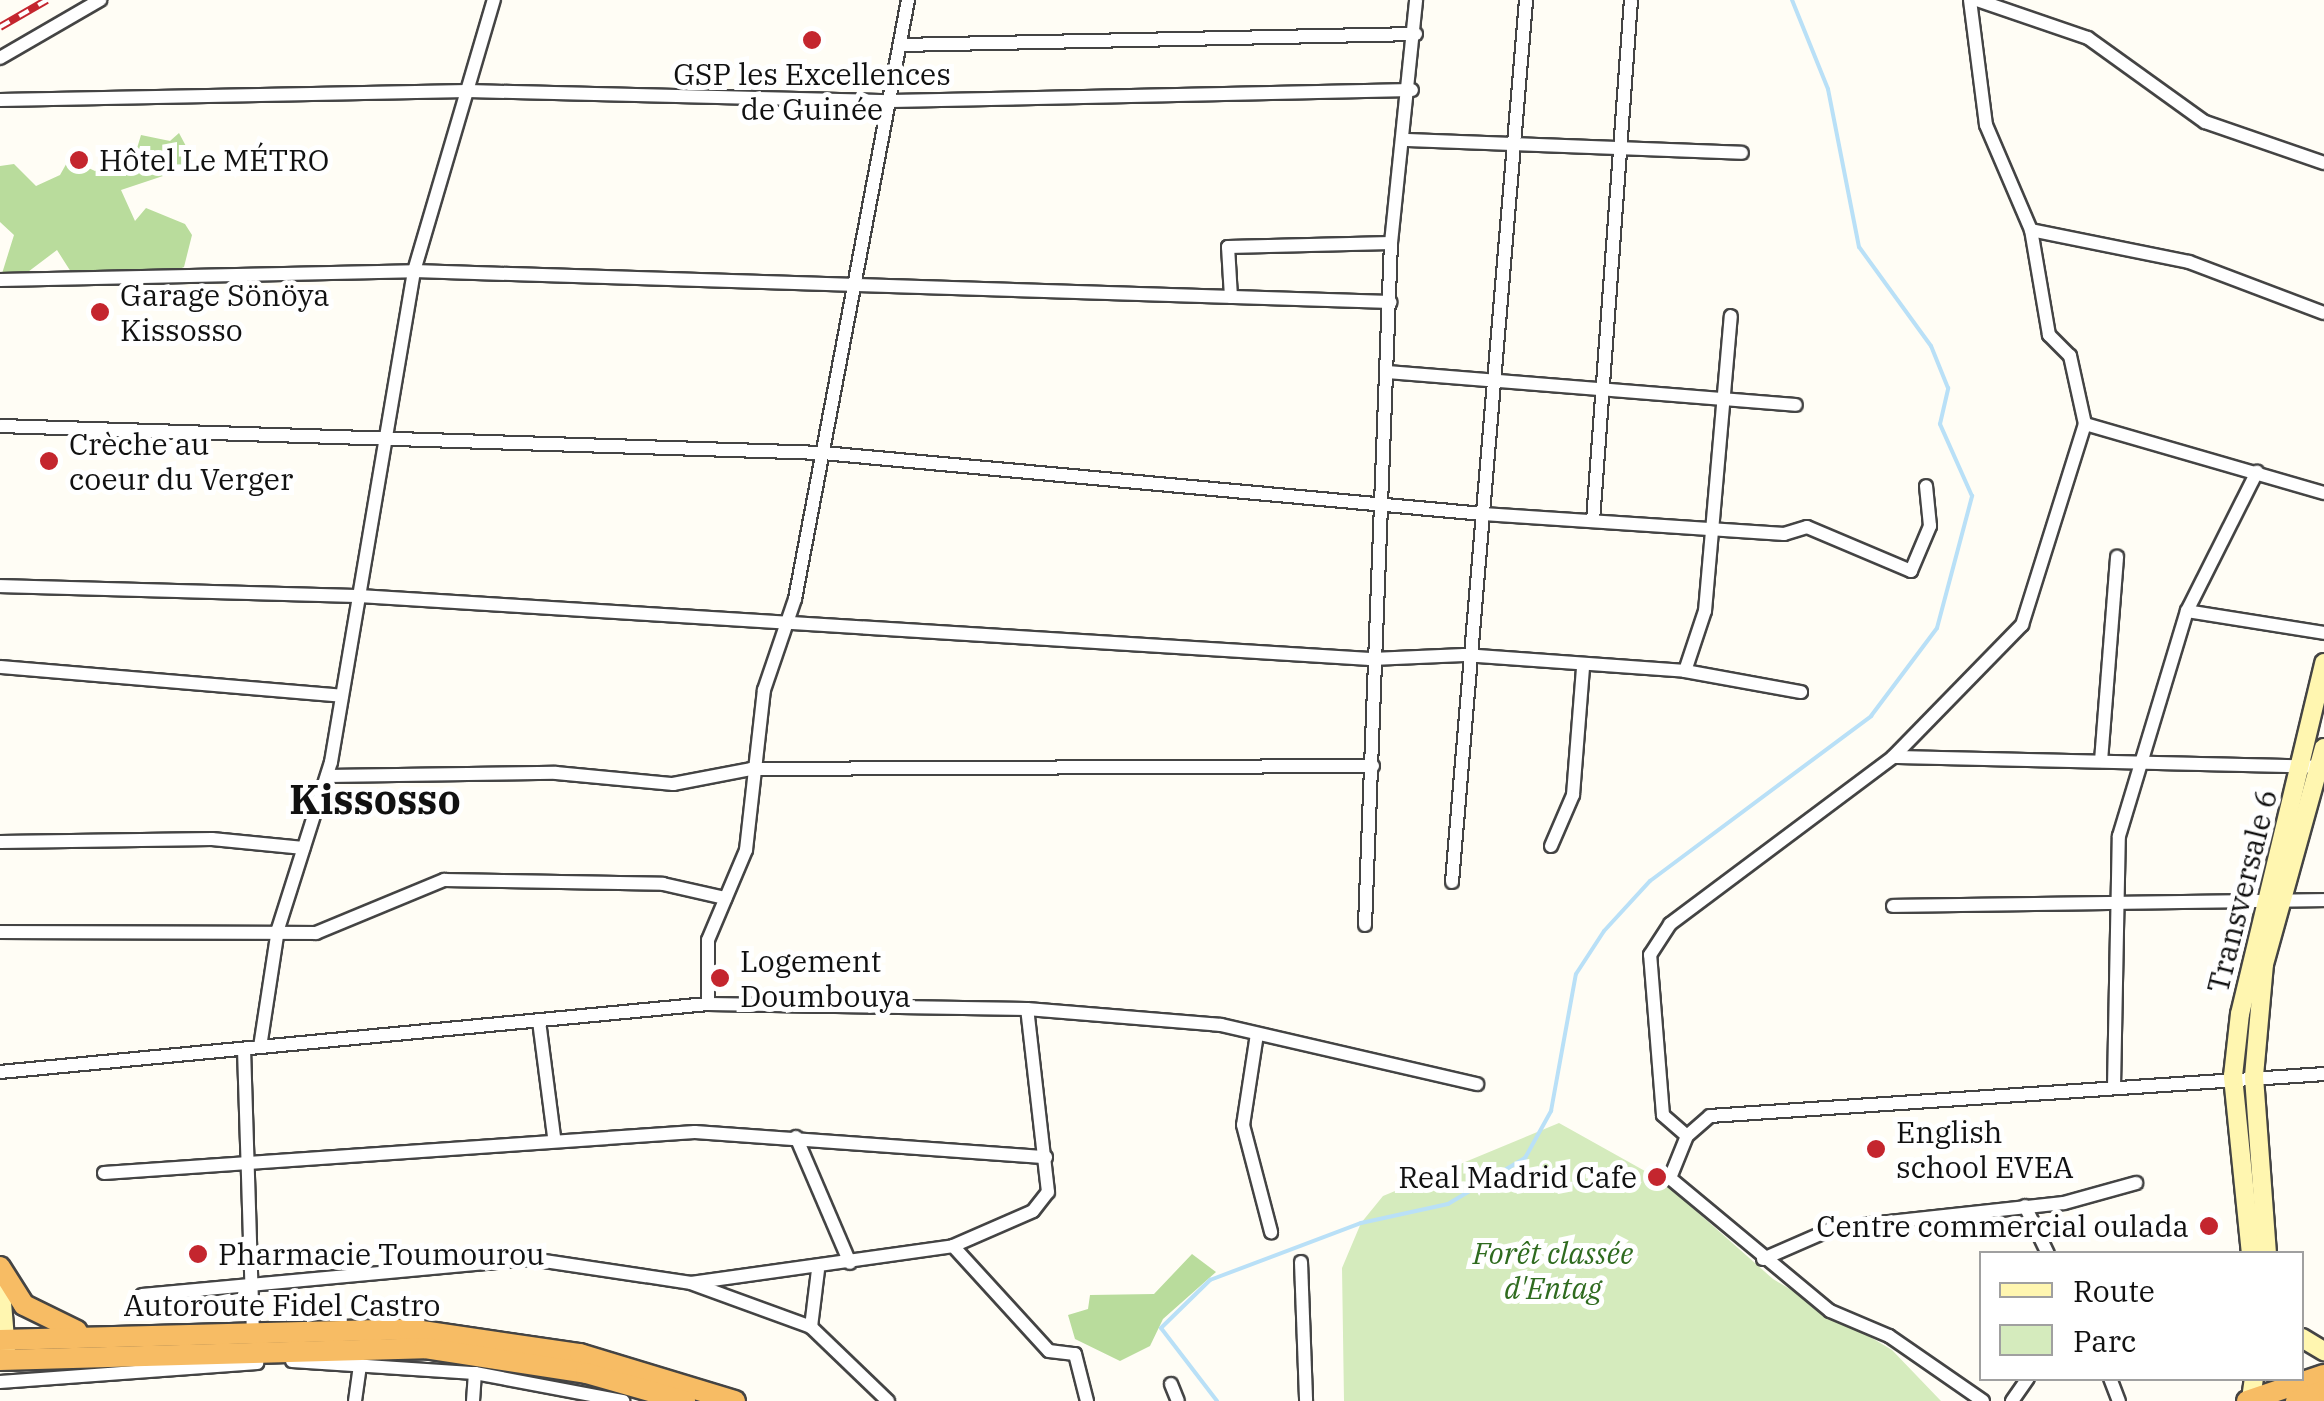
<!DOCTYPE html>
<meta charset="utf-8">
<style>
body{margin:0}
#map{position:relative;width:2324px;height:1401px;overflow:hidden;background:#fffdf5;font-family:"IBM Plex Serif",serif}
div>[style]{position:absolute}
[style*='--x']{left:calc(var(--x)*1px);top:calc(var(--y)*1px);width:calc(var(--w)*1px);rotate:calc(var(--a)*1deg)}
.green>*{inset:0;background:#d5ebbd}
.forest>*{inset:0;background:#b9dc9c}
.stream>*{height:4px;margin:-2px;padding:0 2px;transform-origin:2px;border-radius:2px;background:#b9e0f7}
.roads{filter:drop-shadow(2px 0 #444) drop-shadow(-2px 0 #444) drop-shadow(0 2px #444) drop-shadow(0 -2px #444)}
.minor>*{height:12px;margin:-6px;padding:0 6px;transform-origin:6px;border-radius:6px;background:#fff}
.secondary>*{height:18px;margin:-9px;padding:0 9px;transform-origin:9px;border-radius:9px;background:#fff6b0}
.trunk>*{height:20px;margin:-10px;padding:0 10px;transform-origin:10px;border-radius:10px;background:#f7bc64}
.rail>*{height:8px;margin-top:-4px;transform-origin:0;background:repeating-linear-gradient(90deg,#fff 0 11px,#c4262e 0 22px);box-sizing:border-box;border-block:2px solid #c4262e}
.dots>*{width:28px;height:28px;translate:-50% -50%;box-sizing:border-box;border:5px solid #fff;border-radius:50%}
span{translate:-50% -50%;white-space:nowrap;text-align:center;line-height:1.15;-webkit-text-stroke:10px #fff;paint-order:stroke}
.poi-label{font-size:30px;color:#111}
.left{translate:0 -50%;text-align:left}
.right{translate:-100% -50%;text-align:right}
.street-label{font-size:30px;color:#111}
.park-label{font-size:30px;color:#2f6b1f;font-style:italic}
.district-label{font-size:40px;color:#111;font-weight:700}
.legend{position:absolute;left:1979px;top:1251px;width:325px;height:130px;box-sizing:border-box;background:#fff;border:2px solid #a0a0a0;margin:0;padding:12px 18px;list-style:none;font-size:30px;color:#111}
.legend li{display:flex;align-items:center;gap:20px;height:50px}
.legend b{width:50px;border:2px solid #a0a0a0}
</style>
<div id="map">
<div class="green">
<i style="clip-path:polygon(1559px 1123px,1661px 1180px,1773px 1279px,1892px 1350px,1941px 1401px,1344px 1401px,1342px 1268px,1361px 1223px,1383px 1196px)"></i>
</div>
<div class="forest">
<i style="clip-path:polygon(179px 133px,196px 165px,121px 190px,135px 221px,146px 208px,185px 224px,192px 235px,184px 267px,150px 282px,132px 269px,71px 272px,57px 250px,8px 287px,0 280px,14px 235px,0 222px,0 166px,14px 164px,36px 186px,60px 175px,69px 159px,95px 171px,135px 155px,141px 135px,170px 141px)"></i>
<i style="clip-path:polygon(1192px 1254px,1216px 1272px,1163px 1319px,1150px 1346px,1120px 1361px,1075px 1339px,1068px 1315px,1088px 1309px,1090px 1295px,1154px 1294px)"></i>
</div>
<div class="stream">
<i style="--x:1217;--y:1401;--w:92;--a:-127.5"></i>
<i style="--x:1161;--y:1328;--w:69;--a:-44.4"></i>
<i style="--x:1210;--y:1280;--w:161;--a:-20.7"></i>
<i style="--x:1361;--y:1223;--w:89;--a:-12.3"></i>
<i style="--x:1448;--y:1204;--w:90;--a:-30.9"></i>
<i style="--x:1525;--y:1158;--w:54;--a:-61"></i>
<i style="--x:1551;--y:1111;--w:139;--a:-79.7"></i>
<i style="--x:1576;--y:974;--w:51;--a:-56.9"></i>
<i style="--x:1604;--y:931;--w:68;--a:-47.4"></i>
<i style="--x:1650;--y:881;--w:276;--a:-36.7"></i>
<i style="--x:1871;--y:716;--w:110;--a:-53.1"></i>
<i style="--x:1937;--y:628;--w:137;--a:-75.1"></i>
<i style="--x:1972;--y:496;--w:79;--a:-114"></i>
<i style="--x:1940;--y:424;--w:37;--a:-77"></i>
<i style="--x:1948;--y:388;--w:45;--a:-112"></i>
<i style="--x:1931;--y:346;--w:122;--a:-126"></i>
<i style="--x:1859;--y:247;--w:161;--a:-101.1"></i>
<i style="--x:1828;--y:89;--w:96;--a:-112"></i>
</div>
<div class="roads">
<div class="minor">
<i style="--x:1977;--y:0;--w:117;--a:18.9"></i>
<i style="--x:2088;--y:38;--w:144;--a:35.7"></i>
<i style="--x:2205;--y:122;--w:126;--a:19"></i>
<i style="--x:900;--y:45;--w:516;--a:-1.22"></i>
<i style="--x:0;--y:58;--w:116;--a:-30.1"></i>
<i style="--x:0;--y:100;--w:468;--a:-1.1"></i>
<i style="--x:468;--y:91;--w:423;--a:1.4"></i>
<i style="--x:891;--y:101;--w:521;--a:-1.21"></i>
<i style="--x:1407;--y:140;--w:335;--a:2.2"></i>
<i style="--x:2031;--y:230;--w:161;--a:11.4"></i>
<i style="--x:2189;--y:262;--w:144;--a:20.7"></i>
<i style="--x:0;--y:280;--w:414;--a:-1.2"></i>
<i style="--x:414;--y:271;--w:977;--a:1.82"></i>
<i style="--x:1231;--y:297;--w:50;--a:-93.4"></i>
<i style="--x:1228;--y:247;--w:163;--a:-1.4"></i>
<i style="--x:1387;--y:372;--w:410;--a:4.6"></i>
<i style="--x:2085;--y:424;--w:249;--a:16.1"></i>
<i style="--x:0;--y:426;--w:823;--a:1.88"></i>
<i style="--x:823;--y:453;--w:663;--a:5.28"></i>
<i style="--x:1483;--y:514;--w:302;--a:3.8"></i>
<i style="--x:1784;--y:534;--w:24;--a:-17"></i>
<i style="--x:1807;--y:527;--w:113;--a:22.9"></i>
<i style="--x:1911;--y:571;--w:49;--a:-67.1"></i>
<i style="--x:1930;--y:526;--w:40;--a:-95.7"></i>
<i style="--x:1593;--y:521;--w:522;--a:-85.83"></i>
<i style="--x:0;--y:586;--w:359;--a:1.6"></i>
<i style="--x:359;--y:596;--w:1013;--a:3.57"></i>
<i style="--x:1370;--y:659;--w:94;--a:-2.4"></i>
<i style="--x:1464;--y:655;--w:222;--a:4.1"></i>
<i style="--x:1685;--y:671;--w:118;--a:10.3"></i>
<i style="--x:2187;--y:611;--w:139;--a:9.1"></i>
<i style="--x:0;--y:667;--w:343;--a:4.8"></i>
<i style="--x:1685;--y:671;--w:63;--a:-71.6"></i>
<i style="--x:1705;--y:611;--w:296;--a:-85"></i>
<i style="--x:1893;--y:757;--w:185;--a:-45.7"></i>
<i style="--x:2022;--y:625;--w:211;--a:-72.6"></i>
<i style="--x:2085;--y:424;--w:70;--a:-102.4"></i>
<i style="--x:2070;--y:356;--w:30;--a:-135"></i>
<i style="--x:2049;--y:335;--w:107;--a:-99.7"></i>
<i style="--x:2031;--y:230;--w:114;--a:-113.2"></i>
<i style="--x:1986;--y:125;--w:126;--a:-97.3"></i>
<i style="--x:2101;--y:761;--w:205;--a:-85.5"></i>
<i style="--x:327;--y:776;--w:229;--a:-0.8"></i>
<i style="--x:556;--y:773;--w:118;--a:5.4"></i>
<i style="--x:673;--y:784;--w:79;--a:-10.9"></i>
<i style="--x:751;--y:769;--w:622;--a:-0.28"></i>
<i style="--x:0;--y:842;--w:212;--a:-0.8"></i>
<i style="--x:212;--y:839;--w:92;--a:5.6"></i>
<i style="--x:1551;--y:846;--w:56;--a:-66.7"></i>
<i style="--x:1573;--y:795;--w:127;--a:-85.5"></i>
<i style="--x:1452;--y:882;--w:885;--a:-85.2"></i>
<i style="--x:1893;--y:906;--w:431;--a:-0.8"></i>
<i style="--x:1365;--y:925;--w:682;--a:-87.82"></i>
<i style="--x:1391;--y:243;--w:244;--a:-84.1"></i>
<i style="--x:0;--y:932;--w:316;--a:0.2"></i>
<i style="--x:316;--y:933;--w:139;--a:-22.5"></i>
<i style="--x:444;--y:880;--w:219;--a:1"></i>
<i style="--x:663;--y:884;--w:64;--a:12.7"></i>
<i style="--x:708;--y:1004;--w:64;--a:-90"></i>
<i style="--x:708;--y:940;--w:98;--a:-67.1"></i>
<i style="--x:746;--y:850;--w:161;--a:-83.6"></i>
<i style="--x:764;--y:690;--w:96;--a:-71.2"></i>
<i style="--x:795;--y:599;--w:610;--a:-79.32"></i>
<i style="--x:539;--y:1021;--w:117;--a:82.6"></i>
<i style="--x:1257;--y:1034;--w:92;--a:98.7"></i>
<i style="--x:1243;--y:1125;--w:111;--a:75.3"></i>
<i style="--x:260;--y:1047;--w:119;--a:-81.3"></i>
<i style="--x:278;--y:929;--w:175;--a:-72.4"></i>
<i style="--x:331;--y:762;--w:498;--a:-80.4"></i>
<i style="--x:414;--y:271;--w:283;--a:-73.6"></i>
<i style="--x:244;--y:1049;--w:281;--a:88.2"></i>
<i style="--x:0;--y:1072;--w:711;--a:-5.49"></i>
<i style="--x:708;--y:1004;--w:319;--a:0.9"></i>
<i style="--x:1027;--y:1009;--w:195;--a:4.7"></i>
<i style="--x:1221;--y:1025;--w:263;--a:13"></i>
<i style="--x:2114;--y:1087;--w:251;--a:-88.9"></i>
<i style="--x:2119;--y:836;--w:235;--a:-73.2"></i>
<i style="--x:2187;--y:611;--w:156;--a:-63.3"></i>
<i style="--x:1687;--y:1136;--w:32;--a:-139"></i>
<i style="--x:1663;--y:1115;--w:161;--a:-94.6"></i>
<i style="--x:1650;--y:955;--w:37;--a:-57"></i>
<i style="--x:1670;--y:924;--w:279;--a:-36.8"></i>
<i style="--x:1893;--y:757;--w:431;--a:1.3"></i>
<i style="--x:796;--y:1137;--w:137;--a:66.8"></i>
<i style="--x:104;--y:1173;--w:592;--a:-3.97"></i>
<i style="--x:695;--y:1132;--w:352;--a:4.1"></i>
<i style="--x:2025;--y:1206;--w:53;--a:64.4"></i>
<i style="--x:953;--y:1246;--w:142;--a:47.6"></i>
<i style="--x:1049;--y:1351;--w:26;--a:7"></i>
<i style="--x:1075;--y:1354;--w:49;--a:75.7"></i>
<i style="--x:1763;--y:1259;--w:77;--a:-23.6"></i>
<i style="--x:1834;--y:1228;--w:231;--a:-6.2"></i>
<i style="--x:2064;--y:1203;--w:75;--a:-15.5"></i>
<i style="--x:1301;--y:1262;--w:139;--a:87.9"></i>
<i style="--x:693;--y:1284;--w:126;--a:20"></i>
<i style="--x:811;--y:1327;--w:107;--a:43.9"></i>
<i style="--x:142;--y:1295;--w:391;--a:-5.3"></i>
<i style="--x:531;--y:1259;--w:162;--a:8.5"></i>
<i style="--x:691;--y:1283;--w:265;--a:-8"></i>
<i style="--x:953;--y:1246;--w:87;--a:-23.6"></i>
<i style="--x:1033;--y:1211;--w:24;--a:-52"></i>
<i style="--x:1048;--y:1192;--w:184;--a:-96.5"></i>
<i style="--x:811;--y:1327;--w:57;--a:-83"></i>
<i style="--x:292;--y:1361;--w:183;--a:3.8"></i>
<i style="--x:475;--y:1373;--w:151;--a:10.7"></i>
<i style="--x:2110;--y:1378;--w:25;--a:69"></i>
<i style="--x:0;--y:1382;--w:258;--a:-4.2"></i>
<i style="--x:1171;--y:1384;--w:18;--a:68"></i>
<i style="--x:355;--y:1401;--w:37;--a:-82"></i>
<i style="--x:473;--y:1401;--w:28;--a:-86"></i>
<i style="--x:1983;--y:1401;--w:114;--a:-145.3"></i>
<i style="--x:1889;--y:1336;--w:64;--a:-157"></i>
<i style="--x:1830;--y:1311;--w:208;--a:-140.3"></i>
<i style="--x:1670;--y:1178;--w:45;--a:-68"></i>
<i style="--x:1687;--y:1136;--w:30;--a:-41"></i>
<i style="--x:1710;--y:1116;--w:615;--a:-3.91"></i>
<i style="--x:2012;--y:1401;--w:28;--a:-55"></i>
</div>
<div class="secondary">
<i style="--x:2251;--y:1254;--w:179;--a:-95.8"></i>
<i style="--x:2233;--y:1076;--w:62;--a:-83.6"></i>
<i style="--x:2240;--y:1014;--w:361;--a:-76.5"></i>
<i style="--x:2267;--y:1254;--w:178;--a:-94.2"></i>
<i style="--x:2254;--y:1076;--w:112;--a:-84.9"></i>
<i style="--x:2264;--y:964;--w:224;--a:-74.5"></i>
<i style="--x:0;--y:1279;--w:71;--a:85.2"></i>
<i style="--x:2302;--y:1338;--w:26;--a:31"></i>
<i style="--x:2251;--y:1399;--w:21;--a:-82"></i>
</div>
<div class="trunk">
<i style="--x:0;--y:1267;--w:45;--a:57.7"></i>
<i style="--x:24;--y:1305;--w:59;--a:26.1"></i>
<i style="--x:0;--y:1340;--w:408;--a:-1.5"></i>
<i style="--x:408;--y:1329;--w:174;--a:8.3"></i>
<i style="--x:580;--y:1354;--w:162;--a:16.9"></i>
<i style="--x:0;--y:1360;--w:425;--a:-1.6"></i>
<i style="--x:425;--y:1348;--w:163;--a:8.8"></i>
<i style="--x:586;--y:1373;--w:103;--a:15.8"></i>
<i style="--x:2247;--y:1401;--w:81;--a:-18.7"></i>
<i style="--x:2296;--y:1401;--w:30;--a:-20"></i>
</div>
</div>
<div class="rail">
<i style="--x:0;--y:27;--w:54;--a:-29.9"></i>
</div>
<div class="dots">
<i style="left:812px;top:40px;background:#c4262e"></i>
<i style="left:79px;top:160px;background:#c4262e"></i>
<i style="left:100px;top:312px;background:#c4262e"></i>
<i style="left:49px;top:461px;background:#c4262e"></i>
<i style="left:720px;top:978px;background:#c4262e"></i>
<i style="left:1876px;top:1149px;background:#c4262e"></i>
<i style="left:1657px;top:1177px;background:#c4262e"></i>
<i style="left:2209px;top:1226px;background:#c4262e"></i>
<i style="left:198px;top:1254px;background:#c4262e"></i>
</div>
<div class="poi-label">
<span style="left:812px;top:91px">GSP les Excellences<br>de Guinée</span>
<span class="left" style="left:99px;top:160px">Hôtel Le MÉTRO</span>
<span class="left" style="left:120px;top:312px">Garage Sönöya<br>Kissosso</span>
<span class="left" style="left:69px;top:461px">Crèche au<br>coeur du Verger</span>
<span class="left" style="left:740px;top:978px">Logement<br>Doumbouya</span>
<span class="left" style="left:1896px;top:1149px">English<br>school EVEA</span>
<span class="right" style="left:1637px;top:1177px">Real Madrid Cafe</span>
<span class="right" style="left:2189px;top:1226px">Centre commercial oulada</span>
<span class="left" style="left:218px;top:1254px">Pharmacie Toumourou</span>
</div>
<div class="street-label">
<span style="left:2242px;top:891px;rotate:-76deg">Transversale 6</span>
<span style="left:282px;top:1305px">Autoroute Fidel Castro</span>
</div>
<div class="park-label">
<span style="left:1553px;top:1270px">Forêt classée<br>d'Entag</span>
</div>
<div class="district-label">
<span style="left:375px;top:799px">Kissosso</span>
</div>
<ul class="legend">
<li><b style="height:12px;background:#fff6b0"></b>Route</li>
<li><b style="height:28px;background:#d5ebbd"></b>Parc</li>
</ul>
</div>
